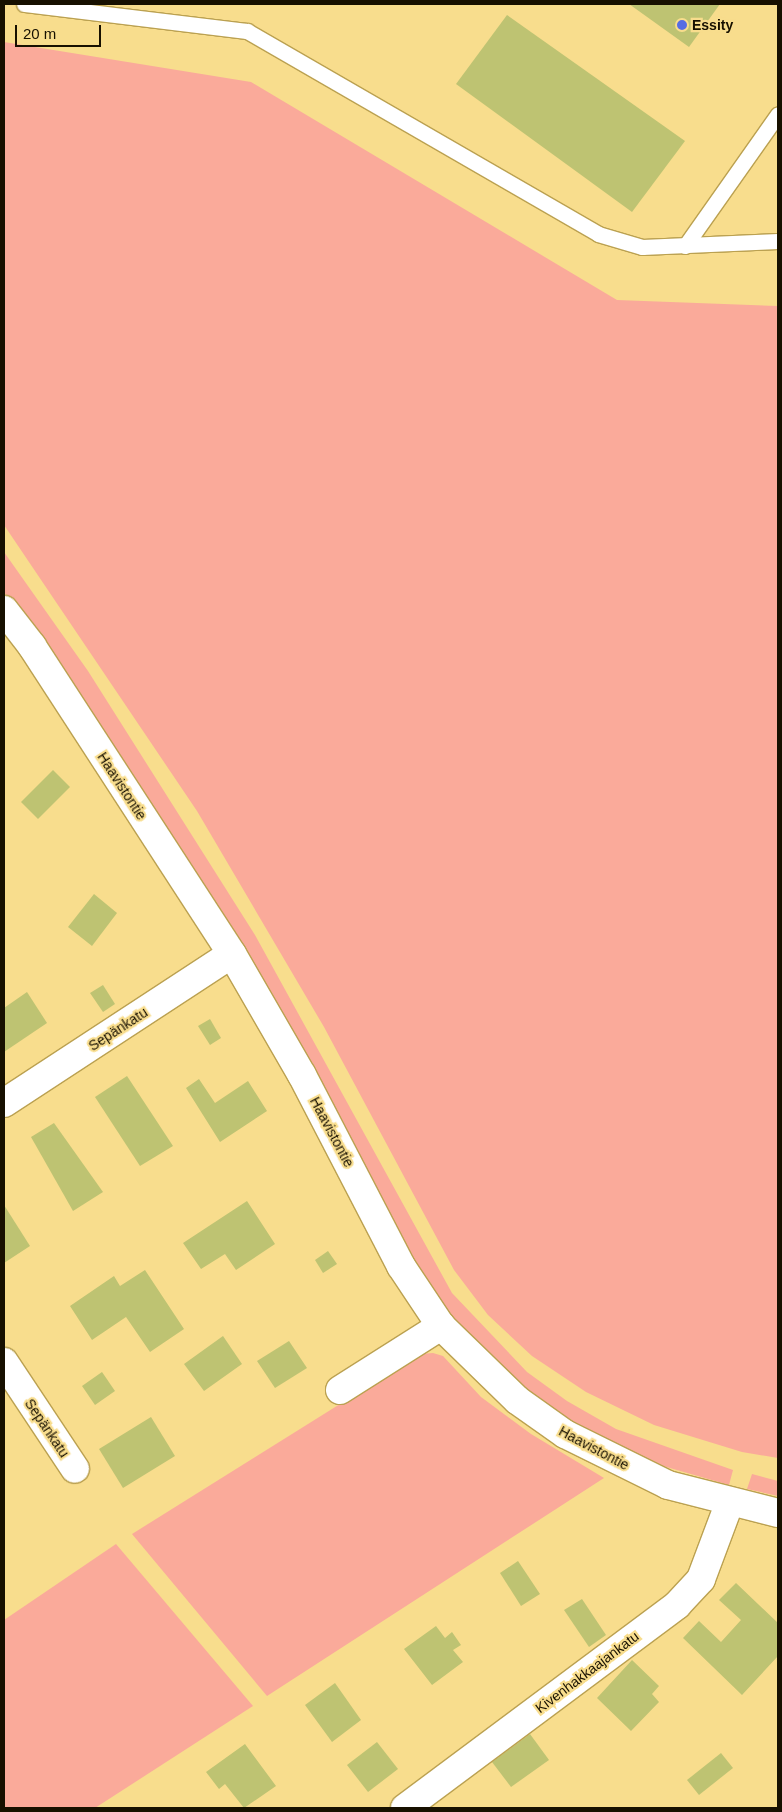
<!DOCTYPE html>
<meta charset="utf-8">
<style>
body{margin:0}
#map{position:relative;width:782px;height:1812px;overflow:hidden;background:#f8dd8d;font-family:Arial,sans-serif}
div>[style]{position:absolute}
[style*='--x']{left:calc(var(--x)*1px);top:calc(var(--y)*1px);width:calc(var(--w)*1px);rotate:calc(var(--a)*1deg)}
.green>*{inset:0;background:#faaa9a}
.building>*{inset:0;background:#bec372}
.roads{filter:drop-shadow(1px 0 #bba151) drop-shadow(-1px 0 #bba151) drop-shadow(0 1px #bba151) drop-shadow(0 -1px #bba151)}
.lane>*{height:15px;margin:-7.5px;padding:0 7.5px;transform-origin:7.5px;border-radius:7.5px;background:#fff}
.street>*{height:28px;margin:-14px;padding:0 14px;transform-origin:14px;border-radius:14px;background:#fff}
.dots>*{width:14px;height:14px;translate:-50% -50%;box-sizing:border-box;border:2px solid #f8dd8d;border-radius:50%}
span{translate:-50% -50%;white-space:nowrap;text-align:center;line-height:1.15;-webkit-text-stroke:4.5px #f8dd8d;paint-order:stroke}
.poi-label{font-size:14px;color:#171000;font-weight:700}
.left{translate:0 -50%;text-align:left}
.street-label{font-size:14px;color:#171000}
.frame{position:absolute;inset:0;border:5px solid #171000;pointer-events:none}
.scale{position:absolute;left:15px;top:25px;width:86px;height:22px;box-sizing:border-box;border:2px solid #171000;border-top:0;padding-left:6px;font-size:15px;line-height:18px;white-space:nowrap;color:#171000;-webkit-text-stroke:4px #f8dd8d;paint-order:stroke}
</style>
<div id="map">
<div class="green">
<i style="clip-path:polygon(4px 42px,251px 82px,617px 300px,778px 306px,778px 1458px,742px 1452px,654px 1425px,586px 1392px,532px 1356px,488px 1315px,454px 1270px,324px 1027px,197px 811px,4px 525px)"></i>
<i style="clip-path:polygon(4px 552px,88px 671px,255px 935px,452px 1293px,527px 1372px,567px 1401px,616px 1429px,733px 1470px,729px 1485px,663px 1466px,568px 1420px,523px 1389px,450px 1318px,410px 1260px,39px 639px,4px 592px)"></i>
<i style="clip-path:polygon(433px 1353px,443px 1356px,481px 1397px,531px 1434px,604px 1478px,267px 1696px,132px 1534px,420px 1354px)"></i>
<i style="clip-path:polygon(752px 1474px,778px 1481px,778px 1496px,747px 1489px)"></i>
<i style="clip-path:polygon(116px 1544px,253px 1706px,95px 1808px,4px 1808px,4px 1620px)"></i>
</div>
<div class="building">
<i style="clip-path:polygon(629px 4px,720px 4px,689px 47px)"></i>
<i style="clip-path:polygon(507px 15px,685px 141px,632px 212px,456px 84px)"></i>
<i style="clip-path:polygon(53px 770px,70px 787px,38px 819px,21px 802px)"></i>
<i style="clip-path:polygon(94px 894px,117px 913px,92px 946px,68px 927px)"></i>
<i style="clip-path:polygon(103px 985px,115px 1004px,103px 1012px,90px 993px)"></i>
<i style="clip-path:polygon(27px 992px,47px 1023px,4px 1052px,4px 1008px)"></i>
<i style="clip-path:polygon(210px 1019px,221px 1038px,210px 1045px,198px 1026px)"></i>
<i style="clip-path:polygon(127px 1076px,173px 1146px,140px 1166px,95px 1097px)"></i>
<i style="clip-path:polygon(199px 1079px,215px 1103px,248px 1081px,267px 1111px,220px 1142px,186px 1088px)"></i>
<i style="clip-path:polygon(54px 1123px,103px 1192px,73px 1211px,31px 1137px)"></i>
<i style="clip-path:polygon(247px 1201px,275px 1244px,236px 1270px,225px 1254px,201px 1269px,183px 1243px)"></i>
<i style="clip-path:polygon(4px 1205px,30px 1246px,4px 1263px)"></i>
<i style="clip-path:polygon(328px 1251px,337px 1264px,323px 1273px,315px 1260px)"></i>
<i style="clip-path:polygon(145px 1270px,184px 1329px,150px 1352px,126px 1317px,92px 1340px,70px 1306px,114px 1276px,120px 1286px)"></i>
<i style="clip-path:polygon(223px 1336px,242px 1364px,204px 1391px,184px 1364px)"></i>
<i style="clip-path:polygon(289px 1341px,307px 1368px,275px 1388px,257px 1361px)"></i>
<i style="clip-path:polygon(102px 1372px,115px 1391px,95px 1405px,82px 1386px)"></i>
<i style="clip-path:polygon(151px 1417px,175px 1456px,123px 1488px,99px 1449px)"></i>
<i style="clip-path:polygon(518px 1561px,540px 1594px,521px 1606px,500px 1573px)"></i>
<i style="clip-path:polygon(736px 1583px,778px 1623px,778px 1656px,742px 1695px,683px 1638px,699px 1621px,721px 1642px,741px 1620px,719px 1600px)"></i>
<i style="clip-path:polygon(582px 1599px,606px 1635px,589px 1647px,564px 1610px)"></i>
<i style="clip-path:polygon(436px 1626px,445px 1638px,452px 1632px,461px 1645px,453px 1650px,463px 1662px,432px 1685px,404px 1649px)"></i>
<i style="clip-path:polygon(632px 1660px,659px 1686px,652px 1694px,659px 1702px,631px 1731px,597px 1698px)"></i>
<i style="clip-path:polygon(335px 1683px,361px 1720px,332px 1742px,305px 1705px)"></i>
<i style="clip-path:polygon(530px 1734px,549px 1760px,511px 1787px,492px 1762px)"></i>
<i style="clip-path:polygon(377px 1742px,398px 1769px,368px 1792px,347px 1765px)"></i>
<i style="clip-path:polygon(245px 1744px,276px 1786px,244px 1808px,225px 1784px,219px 1789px,206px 1772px)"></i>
<i style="clip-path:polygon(721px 1753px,733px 1768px,699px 1795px,687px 1780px)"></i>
</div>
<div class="roads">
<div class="lane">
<i style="--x:24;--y:4;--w:225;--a:6.9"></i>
<i style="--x:247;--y:31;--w:405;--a:30"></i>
<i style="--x:598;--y:234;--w:46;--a:16.5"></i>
<i style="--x:642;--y:247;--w:136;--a:-2.5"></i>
<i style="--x:685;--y:246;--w:161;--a:-54.8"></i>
</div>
<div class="street">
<i style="--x:4;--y:610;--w:46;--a:52.1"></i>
<i style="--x:32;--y:646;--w:367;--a:57"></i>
<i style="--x:232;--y:954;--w:140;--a:60"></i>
<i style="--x:302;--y:1075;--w:215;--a:62.6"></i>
<i style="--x:401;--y:1266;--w:72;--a:56.3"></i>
<i style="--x:441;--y:1326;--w:106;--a:44.2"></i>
<i style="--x:517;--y:1400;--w:59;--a:35.3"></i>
<i style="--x:565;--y:1434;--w:115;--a:26.3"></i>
<i style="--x:668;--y:1485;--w:114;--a:14.3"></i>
<i style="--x:4;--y:1103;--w:272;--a:-33.2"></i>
<i style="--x:4;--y:1362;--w:128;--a:56.4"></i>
<i style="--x:340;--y:1390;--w:120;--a:-32.4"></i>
<i style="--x:405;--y:1808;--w:339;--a:-36.7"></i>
<i style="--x:677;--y:1605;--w:35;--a:-47"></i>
<i style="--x:701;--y:1579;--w:80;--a:-69.5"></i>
</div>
</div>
<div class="dots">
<i style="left:682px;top:25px;background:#566de3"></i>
</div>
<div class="poi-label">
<span class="left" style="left:692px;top:25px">Essity</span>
</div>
<div class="street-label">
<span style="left:122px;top:786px;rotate:57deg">Haavistontie</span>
<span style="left:118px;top:1029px;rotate:-33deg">Sepänkatu</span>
<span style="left:332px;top:1132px;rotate:62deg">Haavistontie</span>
<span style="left:47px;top:1428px;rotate:56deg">Sepänkatu</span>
<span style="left:594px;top:1448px;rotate:28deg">Haavistontie</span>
<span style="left:587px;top:1672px;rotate:-37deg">Kivenhakkaajankatu</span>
</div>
<div class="frame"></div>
<div class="scale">20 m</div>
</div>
